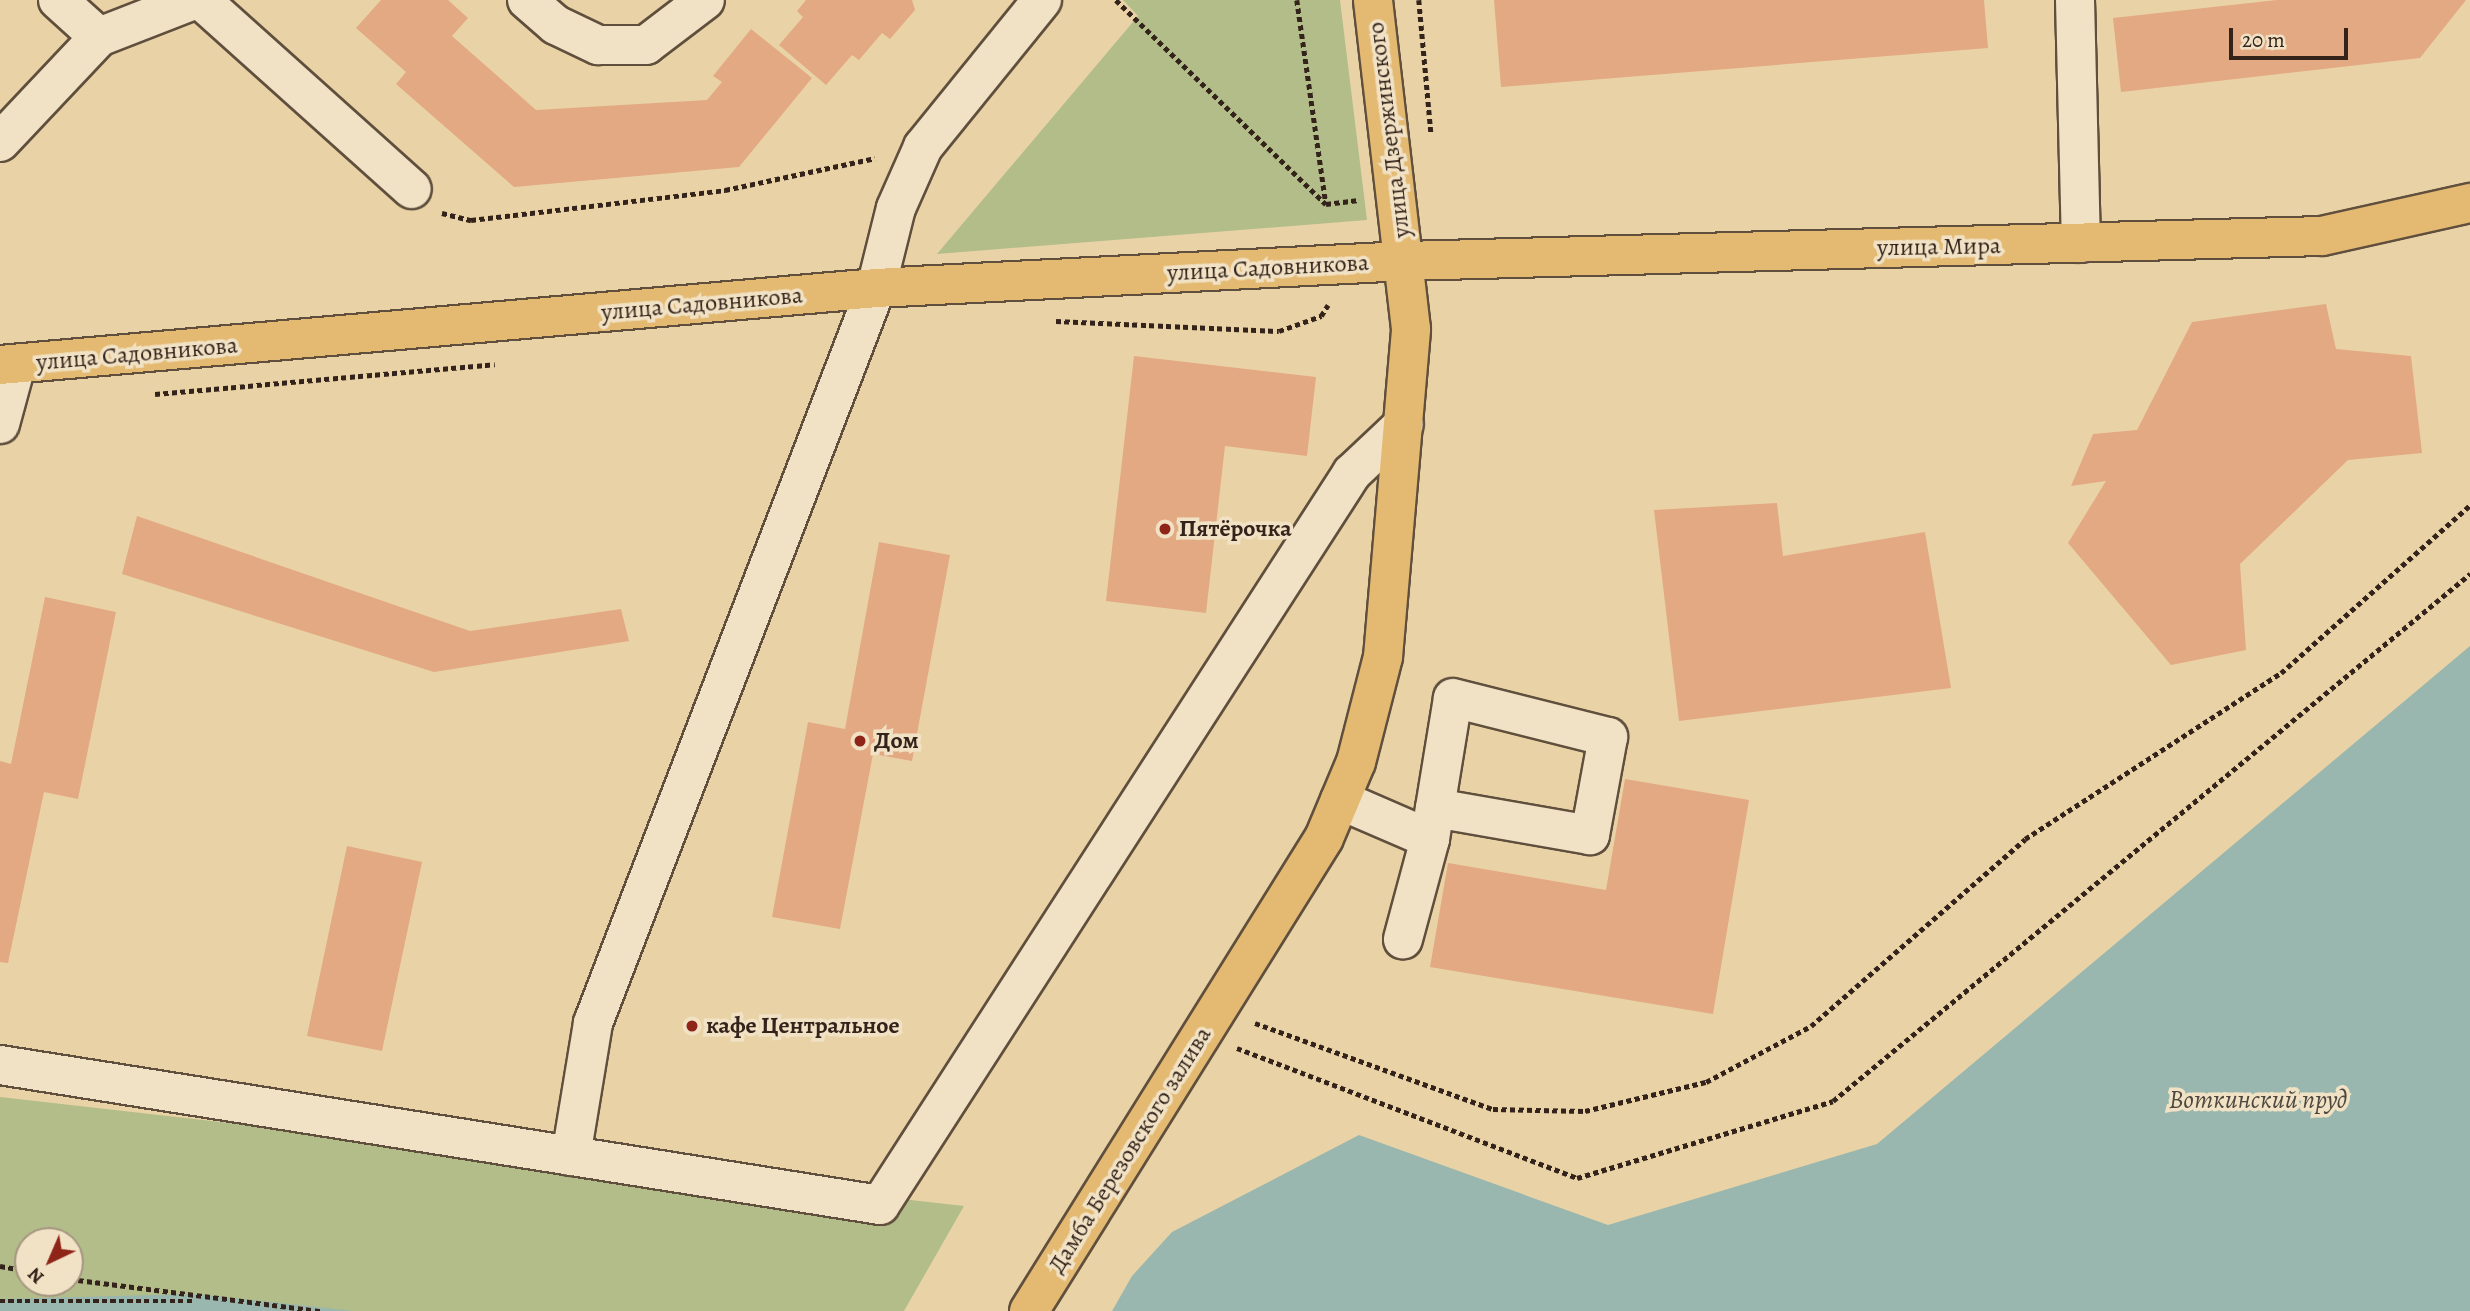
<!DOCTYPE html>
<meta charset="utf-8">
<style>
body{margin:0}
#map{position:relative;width:2470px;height:1311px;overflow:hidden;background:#e9d3a6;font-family:Alegreya,serif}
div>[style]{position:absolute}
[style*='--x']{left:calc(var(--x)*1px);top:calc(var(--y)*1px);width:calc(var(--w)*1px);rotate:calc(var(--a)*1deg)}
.green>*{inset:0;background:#b3bd89}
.water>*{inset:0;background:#99b7ae}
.building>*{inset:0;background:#e3a983}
.path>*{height:4.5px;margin-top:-2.25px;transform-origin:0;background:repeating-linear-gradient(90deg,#33231a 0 5px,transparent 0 8.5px)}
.roads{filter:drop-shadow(2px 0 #604f3d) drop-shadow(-2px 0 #604f3d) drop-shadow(0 2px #604f3d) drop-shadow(0 -2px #604f3d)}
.minor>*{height:38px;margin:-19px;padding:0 19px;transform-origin:19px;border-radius:19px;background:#f1e2c5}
.major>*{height:38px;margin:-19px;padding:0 19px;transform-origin:19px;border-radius:19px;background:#e4ba73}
.dots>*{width:19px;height:19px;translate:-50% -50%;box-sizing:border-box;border:4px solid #f1e2c5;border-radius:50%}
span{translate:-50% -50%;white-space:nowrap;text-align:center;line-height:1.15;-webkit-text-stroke:7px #f1e2c5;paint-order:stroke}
.street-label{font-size:24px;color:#33231a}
.poi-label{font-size:24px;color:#33231a;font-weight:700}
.left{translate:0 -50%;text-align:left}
.water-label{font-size:26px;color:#4c483f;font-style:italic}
.north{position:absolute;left:14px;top:1227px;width:70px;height:70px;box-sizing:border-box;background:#f1e2c5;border:2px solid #a59681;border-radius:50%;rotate:224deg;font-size:19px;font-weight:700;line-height:28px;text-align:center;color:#33231a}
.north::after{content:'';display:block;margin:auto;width:24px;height:32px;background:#8f2418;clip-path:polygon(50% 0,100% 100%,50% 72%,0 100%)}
.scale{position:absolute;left:2229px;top:28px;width:119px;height:32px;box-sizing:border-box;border:4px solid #33231a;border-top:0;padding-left:9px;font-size:21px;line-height:24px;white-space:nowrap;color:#33231a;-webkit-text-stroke:5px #f1e2c5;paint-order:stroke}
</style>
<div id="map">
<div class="green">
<i style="clip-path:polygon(1123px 0,1340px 0,1367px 220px,937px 254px,1138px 16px)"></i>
<i style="clip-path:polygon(evenodd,0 1097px,964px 1206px,904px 1311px,0 1311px,0 1097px,28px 1241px,70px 1241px,70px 1283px,28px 1283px,28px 1241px)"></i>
</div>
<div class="water">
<i style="clip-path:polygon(2470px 646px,2470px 1311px,1112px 1311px,1132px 1276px,1172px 1232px,1359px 1135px,1608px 1225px,1877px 1144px)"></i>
<i style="clip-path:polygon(195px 1294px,354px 1311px,0 1311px,0 1299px)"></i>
</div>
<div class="building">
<i style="clip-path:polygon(381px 0,448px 0,468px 18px,452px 36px,536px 110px,707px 100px,722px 82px,713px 76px,751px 29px,812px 78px,739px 167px,514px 187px,396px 84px,406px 72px,356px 28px)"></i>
<i style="clip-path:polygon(806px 0,912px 0,915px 10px,890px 39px,882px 33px,859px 60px,852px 55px,826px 85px,779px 45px,803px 17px,797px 11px)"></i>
<i style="clip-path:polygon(1494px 0,1984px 0,1988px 48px,1501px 87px)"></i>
<i style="clip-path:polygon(2277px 0,2466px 0,2420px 58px,2121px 92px,2113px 18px)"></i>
<i style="clip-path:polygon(2326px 304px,2336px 349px,2411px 356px,2422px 453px,2348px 460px,2240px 564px,2246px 650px,2171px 665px,2068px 543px,2106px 481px,2071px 486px,2093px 434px,2137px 430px,2192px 322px)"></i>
<i style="clip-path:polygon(1134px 356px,1316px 377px,1307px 456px,1225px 446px,1206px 613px,1106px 601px)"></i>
<i style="clip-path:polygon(1777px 503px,1783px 556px,1925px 532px,1951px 688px,1679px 721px,1654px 510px)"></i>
<i style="clip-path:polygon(137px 516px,470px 631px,621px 609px,629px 641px,434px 672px,122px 574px)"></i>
<i style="clip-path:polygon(879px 542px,950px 555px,912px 761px,873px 754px,840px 929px,772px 917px,808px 722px,845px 729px)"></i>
<i style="clip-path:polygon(45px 597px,116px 612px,78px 799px,44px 792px,8px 963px,0 962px,0 761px,11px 764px)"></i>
<i style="clip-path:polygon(1625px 779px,1749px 800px,1713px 1014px,1430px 967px,1448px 863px,1606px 890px)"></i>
<i style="clip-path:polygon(347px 846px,422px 862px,382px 1051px,307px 1036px)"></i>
</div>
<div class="path">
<i style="--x:1116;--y:0;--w:293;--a:44.2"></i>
<i style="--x:1297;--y:0;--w:205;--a:81.9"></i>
<i style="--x:1419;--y:0;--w:133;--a:84.8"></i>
<i style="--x:1326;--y:204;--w:31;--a:-7"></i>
<i style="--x:442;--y:213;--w:30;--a:14"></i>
<i style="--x:471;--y:220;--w:256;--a:-6.7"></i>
<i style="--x:725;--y:190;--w:153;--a:-12"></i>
<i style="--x:1056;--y:321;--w:223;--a:2.6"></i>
<i style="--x:1279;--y:331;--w:45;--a:-19.7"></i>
<i style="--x:1321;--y:316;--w:13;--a:-58"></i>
<i style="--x:155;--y:394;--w:341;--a:-5"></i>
<i style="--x:1255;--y:1023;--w:253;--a:19.9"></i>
<i style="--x:1493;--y:1109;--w:92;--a:1.2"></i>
<i style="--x:1585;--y:1111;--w:124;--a:-13.5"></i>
<i style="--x:1706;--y:1082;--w:119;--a:-28.1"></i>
<i style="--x:1811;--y:1026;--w:284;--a:-41.1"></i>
<i style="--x:2025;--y:839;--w:305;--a:-33"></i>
<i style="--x:2281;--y:673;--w:253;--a:-41.6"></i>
<i style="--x:1237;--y:1048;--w:364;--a:20.9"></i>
<i style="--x:1577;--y:1178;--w:267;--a:-16.7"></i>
<i style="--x:1833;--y:1101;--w:827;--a:-39.6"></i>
<i style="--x:0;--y:1266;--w:28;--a:10"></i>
<i style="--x:70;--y:1279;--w:253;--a:7.3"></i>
<i style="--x:0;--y:1301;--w:192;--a:0"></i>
</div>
<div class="roads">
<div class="minor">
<i style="--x:58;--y:0;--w:55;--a:42.1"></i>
<i style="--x:201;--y:0;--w:283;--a:41.9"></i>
<i style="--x:527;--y:0;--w:38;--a:41"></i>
<i style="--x:556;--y:25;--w:47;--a:25.5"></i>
<i style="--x:598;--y:45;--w:48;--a:0"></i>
<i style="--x:646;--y:45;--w:74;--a:-37.3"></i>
<i style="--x:2075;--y:0;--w:243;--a:88.6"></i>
<i style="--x:0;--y:142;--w:144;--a:-46.7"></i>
<i style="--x:99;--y:37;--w:102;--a:-21.3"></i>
<i style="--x:0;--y:424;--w:61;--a:-74.8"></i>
<i style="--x:1340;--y:800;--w:98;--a:23.4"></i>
<i style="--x:1430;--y:839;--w:104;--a:105.1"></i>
<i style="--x:1430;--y:839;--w:31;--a:-81"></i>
<i style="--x:1435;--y:808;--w:111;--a:-80.7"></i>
<i style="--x:1453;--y:698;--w:160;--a:14.1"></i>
<i style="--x:1608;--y:737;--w:100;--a:100.4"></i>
<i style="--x:1590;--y:835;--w:157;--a:-170.1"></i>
<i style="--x:0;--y:1065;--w:891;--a:9.04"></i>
<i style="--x:880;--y:1205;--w:871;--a:-57.19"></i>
<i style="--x:1352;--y:473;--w:71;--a:-43.3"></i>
<i style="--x:571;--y:1156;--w:135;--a:-80.6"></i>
<i style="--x:593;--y:1023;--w:788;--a:-68.94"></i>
<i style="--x:876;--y:288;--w:82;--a:-76"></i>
<i style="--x:896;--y:208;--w:67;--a:-66.1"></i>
<i style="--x:923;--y:147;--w:189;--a:-51"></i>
</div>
<div class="major">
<i style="--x:0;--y:365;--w:879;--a:-5.02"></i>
<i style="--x:876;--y:288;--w:530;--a:-2.92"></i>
<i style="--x:1405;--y:261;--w:917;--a:-1.56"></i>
<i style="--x:2322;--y:236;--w:152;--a:-12.6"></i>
<i style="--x:1029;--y:1311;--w:557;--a:-58.05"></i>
<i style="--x:1324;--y:838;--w:82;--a:-67.2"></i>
<i style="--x:1356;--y:762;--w:108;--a:-75.6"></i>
<i style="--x:1383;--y:657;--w:329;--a:-85.1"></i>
<i style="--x:1411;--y:329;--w:331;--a:-96.6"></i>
</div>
</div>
<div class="dots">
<i style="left:1165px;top:529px;background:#8f2418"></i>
<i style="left:860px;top:741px;background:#8f2418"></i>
<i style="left:692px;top:1026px;background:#8f2418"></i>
</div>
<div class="street-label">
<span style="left:1389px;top:130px;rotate:-97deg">улица Дзержинского</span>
<span style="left:1939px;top:247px;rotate:-1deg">улица Мира</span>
<span style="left:1268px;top:268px;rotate:-3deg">улица Садовникова</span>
<span style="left:702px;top:304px;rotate:-5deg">улица Садовникова</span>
<span style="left:137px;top:354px;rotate:-5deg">улица Садовникова</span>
<span style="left:1130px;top:1150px;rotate:-58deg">Дамба Березовского залива</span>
</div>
<div class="poi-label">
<span class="left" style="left:1179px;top:529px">Пятёрочка</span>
<span class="left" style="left:874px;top:741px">Дом</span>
<span class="left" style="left:706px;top:1026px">кафе Центральное</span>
</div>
<div class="water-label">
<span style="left:2258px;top:1100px">Воткинский пруд</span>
</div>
<div class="north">N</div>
<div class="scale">20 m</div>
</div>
